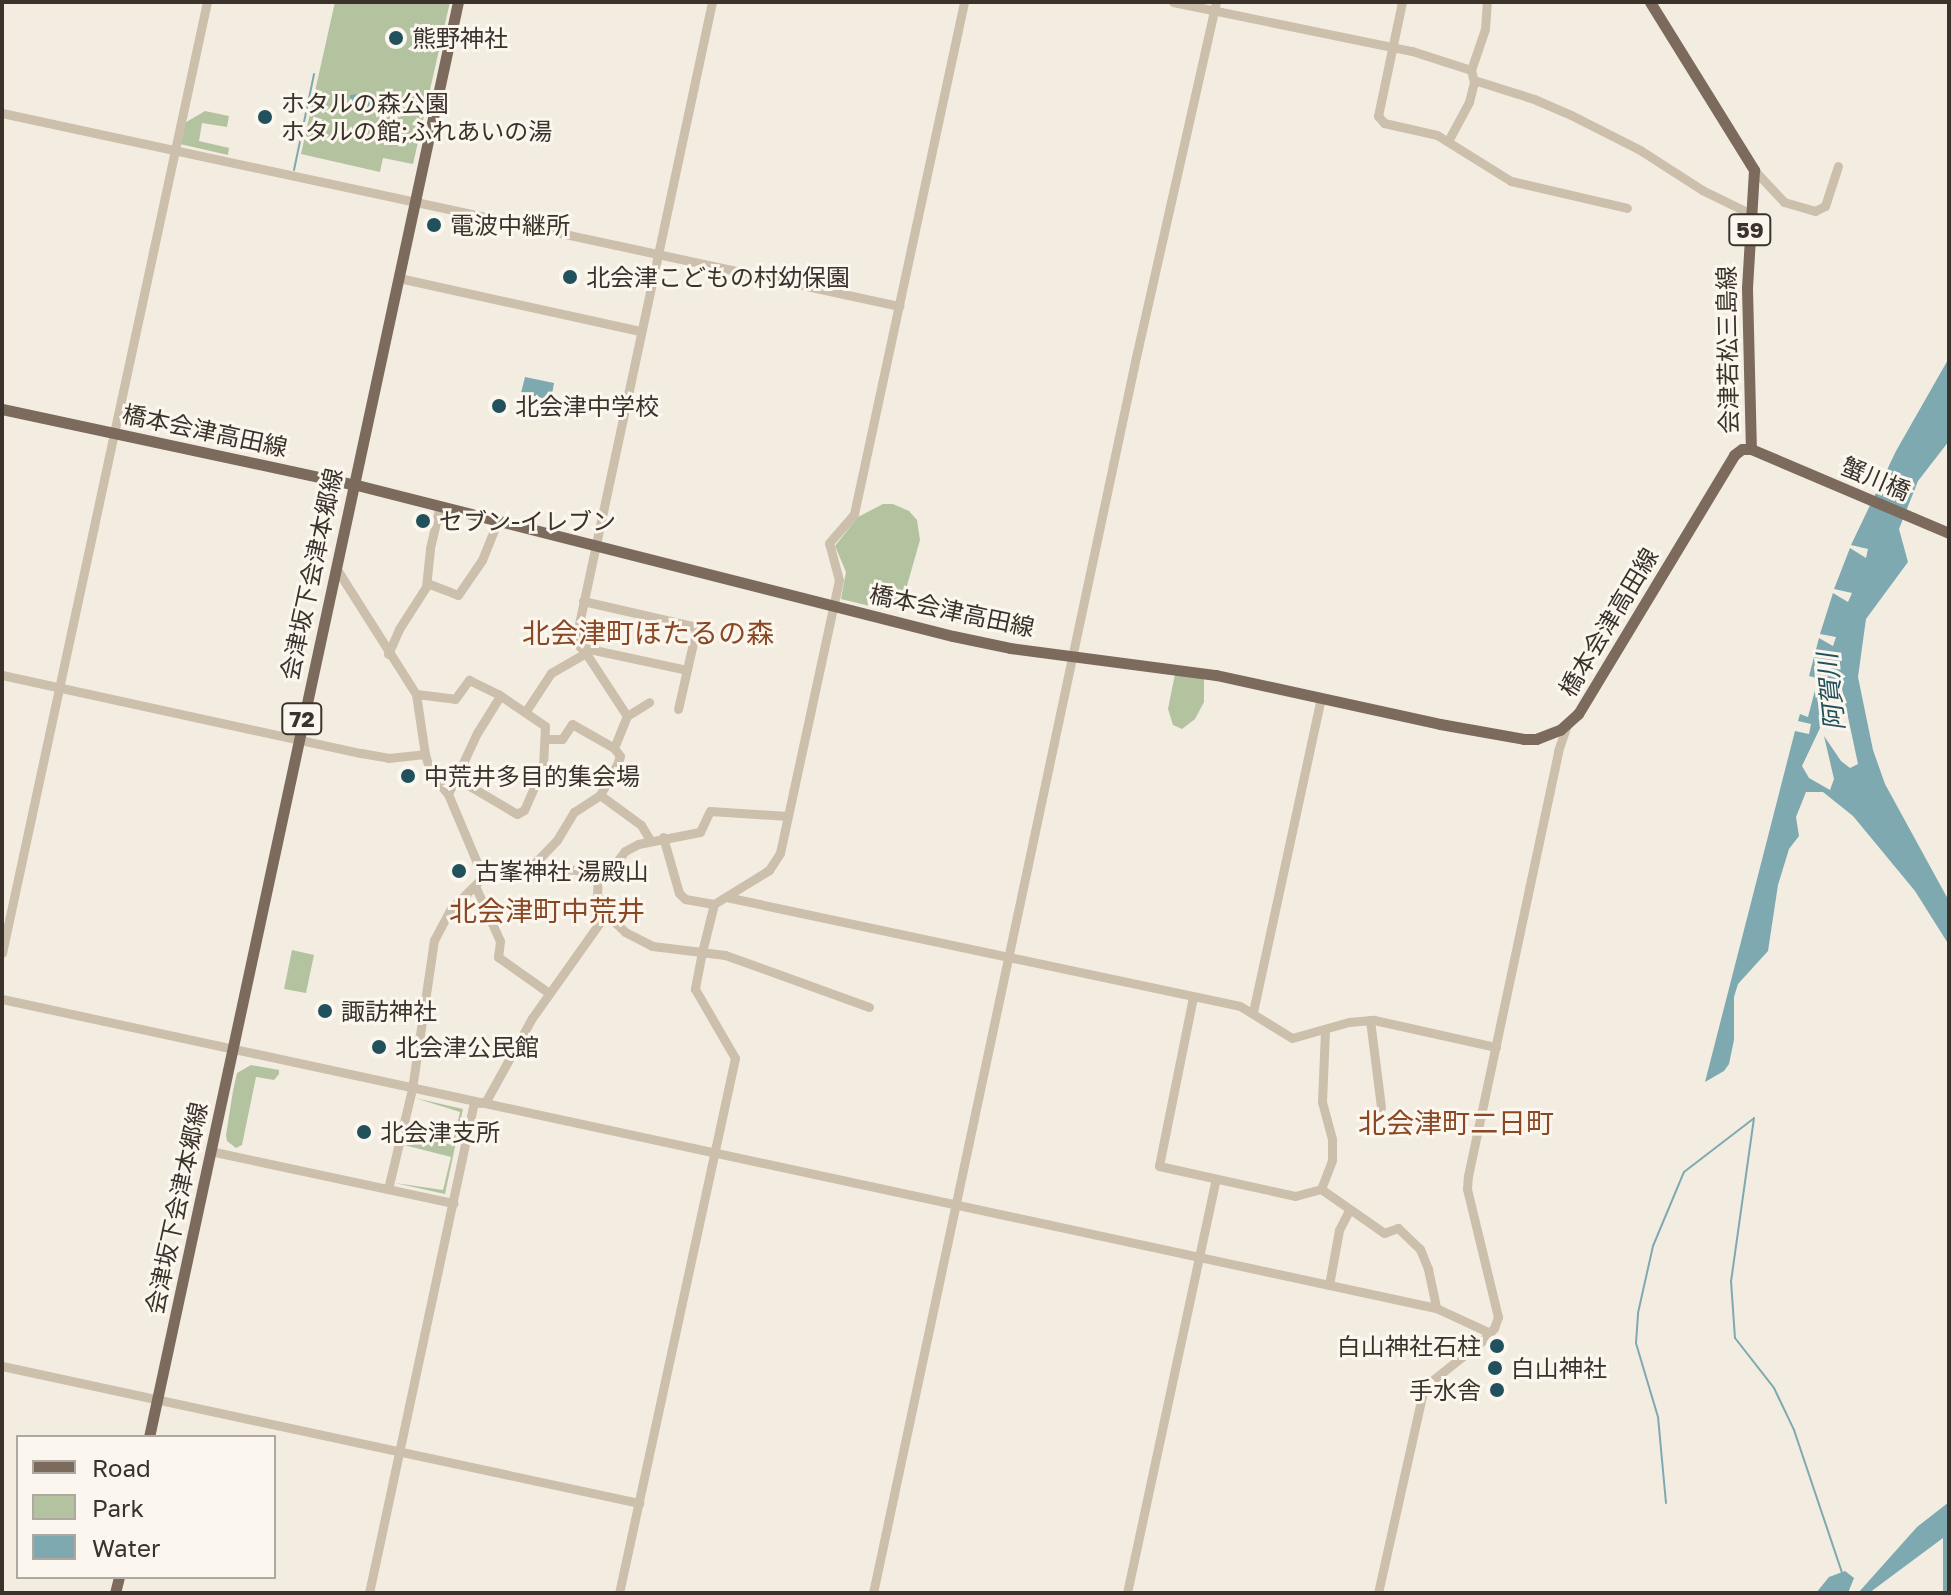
<!DOCTYPE html>
<meta charset="utf-8">
<style>
body{margin:0}
#map{position:relative;width:1951px;height:1595px;overflow:hidden;background:#f3ede1;font-family:"Golos Text","Noto Sans JP",sans-serif}
div>[style]{position:absolute}
[style*='--x']{left:calc(var(--x)*1px);top:calc(var(--y)*1px);width:calc(var(--w)*1px);rotate:calc(var(--a)*1deg)}
.green>*{inset:0;background:#b3c3a0}
.water>*{inset:0;background:#7fa9b1}
.stream>*{height:2px;margin:-1px;padding:0 1px;transform-origin:1px;border-radius:1px;background:#7fa9b1}
.minor>*{height:9px;margin:-4.5px;padding:0 4.5px;transform-origin:4.5px;border-radius:4.5px;background:#ccbfac}
.major>*{height:11px;margin:-5.5px;padding:0 5.5px;transform-origin:5.5px;border-radius:5.5px;background:#7c6b5c}
.dots>*{width:22px;height:22px;translate:-50% -50%;box-sizing:border-box;border:4px solid #fbf6ee;border-radius:50%}
span{translate:-50% -50%;white-space:nowrap;text-align:center;line-height:1.15;-webkit-text-stroke:6px #fbf6ee;paint-order:stroke}
.shield-label span{padding:2px 6px;background:#fbf6ee;border:2px solid;border-radius:6px;-webkit-text-stroke-width:0}
.shield-label{font-size:22px;color:#3a322b;font-weight:700}
.poi-label{font-size:24px;color:#3a322b}
.left{translate:0 -50%;text-align:left}
.right{translate:-100% -50%;text-align:right}
.street-label{font-size:24px;color:#3a322b}
.water-label{font-size:26px;color:#20515c;font-style:italic}
.quarter-label{font-size:28px;color:#8a4824}
.frame{position:absolute;inset:0;border:4px solid #3a322b;pointer-events:none}
.legend{position:absolute;left:16px;top:1435px;width:260px;height:144px;box-sizing:border-box;background:#fbf6ee;border:2px solid #aea8a0;margin:0;padding:10px 14px;list-style:none;font-size:24px;color:#3a322b}
.legend li{display:flex;align-items:center;gap:16px;height:40px}
.legend b{width:40px;border:2px solid #aea8a0}
</style>
<div id="map">
<div class="green">
<i style="clip-path:polygon(335px 2px,450px 2px,413px 164px,383px 158px,380px 172px,301px 154px)"></i>
<i style="clip-path:polygon(205px 111px,229px 116px,227px 127px,202px 123px,199px 141px,229px 148px,228px 155px,180px 144px,183px 124px)"></i>
<i style="clip-path:polygon(883px 504px,893px 504px,909px 511px,917px 520px,920px 540px,904px 596px,882px 609px,841px 599px,846px 572px,835px 546px,858px 517px)"></i>
<i style="clip-path:polygon(1175px 674px,1204px 678px,1204px 702px,1195px 719px,1182px 729px,1173px 725px,1168px 709px)"></i>
<i style="clip-path:polygon(292px 950px,314px 955px,306px 993px,284px 989px)"></i>
<i style="clip-path:polygon(251px 1065px,279px 1070px,279px 1074px,274px 1080px,256px 1077px,242px 1145px,236px 1148px,227px 1141px,226px 1135px,233px 1091px,237px 1073px)"></i>
<i style="clip-path:polygon(415px 1098px,463px 1109px,445px 1194px,395px 1183px,443px 1190px,451px 1157px,404px 1145px,408px 1134px,452px 1145px,460px 1112px)"></i>
</div>
<div class="water">
<i style="clip-path:polygon(358px 94px,364px 99px,373px 98px,387px 106px,372px 111px,361px 108px,350px 100px,350px 95px)"></i>
<i style="clip-path:polygon(evenodd,1949px 358px,1949px 441px,1918px 481px,1899px 529px,1908px 562px,1866px 619px,1858px 677px,1873px 750px,1885px 784px,1949px 901px,1949px 945px,1915px 891px,1853px 816px,1823px 792px,1806px 792px,1796px 817px,1799px 836px,1789px 849px,1778px 885px,1768px 951px,1738px 984px,1734px 997px,1734px 1040px,1729px 1064px,1724px 1071px,1705px 1082px,1795px 731px,1809px 734px,1811px 724px,1798px 721px,1800px 714px,1808px 717px,1815px 690px,1823px 691px,1825px 680px,1809px 676px,1819px 638px,1833px 646px,1836px 637px,1820px 634px,1833px 593px,1848px 602px,1852px 593px,1834px 589px,1850px 548px,1866px 558px,1868px 549px,1851px 545px,1896px 451px,1949px 358px,1835px 684px,1842px 689px,1858px 764px,1850px 768px,1841px 761px,1824px 736px,1834px 779px,1830px 790px,1809px 778px,1802px 766px,1821px 726px,1823px 702px,1835px 684px)"></i>
<i style="clip-path:polygon(525px 377px,554px 383px,551px 400px,521px 393px)"></i>
<i style="clip-path:polygon(1949px 1502px,1949px 1593px,1943px 1593px,1943px 1538px,1869px 1593px,1858px 1593px,1917px 1527px)"></i>
<i style="clip-path:polygon(1845px 1571px,1854px 1578px,1848px 1593px,1816px 1593px,1829px 1577px)"></i>
</div>
<div class="stream">
<i style="--x:294;--y:170;--w:98;--a:-78.2"></i>
<i style="--x:1754;--y:1118;--w:165;--a:98"></i>
<i style="--x:1731;--y:1281;--w:57;--a:86"></i>
<i style="--x:1735;--y:1338;--w:63;--a:52"></i>
<i style="--x:1774;--y:1388;--w:47;--a:64.5"></i>
<i style="--x:1794;--y:1430;--w:151;--a:71.4"></i>
<i style="--x:1666;--y:1503;--w:86;--a:-95.3"></i>
<i style="--x:1658;--y:1417;--w:77;--a:-106.6"></i>
<i style="--x:1636;--y:1343;--w:30;--a:-86"></i>
<i style="--x:1638;--y:1313;--w:69;--a:-77.4"></i>
<i style="--x:1653;--y:1246;--w:80;--a:-67.3"></i>
<i style="--x:1684;--y:1172;--w:87;--a:-37.5"></i>
</div>
<div class="minor">
<i style="--x:1173;--y:2;--w:244;--a:11.6"></i>
<i style="--x:1412;--y:51;--w:62;--a:17.9"></i>
<i style="--x:1402;--y:2;--w:116;--a:101.9"></i>
<i style="--x:1378;--y:116;--w:9;--a:49"></i>
<i style="--x:1384;--y:123;--w:54;--a:12.8"></i>
<i style="--x:1437;--y:135;--w:87;--a:31.9"></i>
<i style="--x:1511;--y:181;--w:119;--a:13.1"></i>
<i style="--x:1474;--y:80;--w:63;--a:17.6"></i>
<i style="--x:1534;--y:99;--w:40;--a:23.4"></i>
<i style="--x:1571;--y:115;--w:77;--a:26.9"></i>
<i style="--x:1640;--y:150;--w:74;--a:32.8"></i>
<i style="--x:1702;--y:190;--w:57;--a:26.1"></i>
<i style="--x:2;--y:113;--w:918;--a:12.14"></i>
<i style="--x:1448;--y:141;--w:44;--a:-61.7"></i>
<i style="--x:1469;--y:102;--w:21;--a:-76"></i>
<i style="--x:1474;--y:82;--w:12;--a:-104"></i>
<i style="--x:1471;--y:70;--w:43;--a:-71.1"></i>
<i style="--x:1485;--y:29;--w:27;--a:-86"></i>
<i style="--x:1754;--y:170;--w:44;--a:46.8"></i>
<i style="--x:1784;--y:202;--w:32;--a:16"></i>
<i style="--x:1815;--y:211;--w:11;--a:-27"></i>
<i style="--x:1825;--y:206;--w:42;--a:-72"></i>
<i style="--x:399;--y:278;--w:248;--a:12.4"></i>
<i style="--x:336;--y:568;--w:149;--a:57.6"></i>
<i style="--x:416;--y:694;--w:61;--a:81.5"></i>
<i style="--x:427;--y:583;--w:33;--a:21"></i>
<i style="--x:458;--y:595;--w:42;--a:-55.6"></i>
<i style="--x:482;--y:560;--w:43;--a:-68.2"></i>
<i style="--x:583;--y:601;--w:113;--a:12.8"></i>
<i style="--x:693;--y:626;--w:5;--a:53"></i>
<i style="--x:696;--y:630;--w:81;--a:102.8"></i>
<i style="--x:580;--y:647;--w:109;--a:12.1"></i>
<i style="--x:388;--y:654;--w:27;--a:-66"></i>
<i style="--x:399;--y:629;--w:50;--a:-57.3"></i>
<i style="--x:426;--y:587;--w:39;--a:-84"></i>
<i style="--x:430;--y:548;--w:44;--a:-76.9"></i>
<i style="--x:2;--y:675;--w:367;--a:12.3"></i>
<i style="--x:361;--y:753;--w:27;--a:10"></i>
<i style="--x:388;--y:758;--w:37;--a:-6"></i>
<i style="--x:425;--y:754;--w:19;--a:74"></i>
<i style="--x:430;--y:772;--w:28;--a:51"></i>
<i style="--x:448;--y:794;--w:90;--a:67.1"></i>
<i style="--x:483;--y:877;--w:47;--a:135"></i>
<i style="--x:450;--y:910;--w:34;--a:118"></i>
<i style="--x:434;--y:940;--w:151;--a:98.4"></i>
<i style="--x:412;--y:1089;--w:103;--a:103.5"></i>
<i style="--x:416;--y:694;--w:39;--a:7"></i>
<i style="--x:455;--y:699;--w:24;--a:-54"></i>
<i style="--x:469;--y:680;--w:32;--a:26"></i>
<i style="--x:498;--y:694;--w:57;--a:34.2"></i>
<i style="--x:545;--y:726;--w:41;--a:92.8"></i>
<i style="--x:543;--y:767;--w:47;--a:113.8"></i>
<i style="--x:524;--y:810;--w:8;--a:150"></i>
<i style="--x:517;--y:814;--w:71;--a:-149.5"></i>
<i style="--x:456;--y:778;--w:18;--a:117"></i>
<i style="--x:526;--y:711;--w:45;--a:-56.7"></i>
<i style="--x:551;--y:673;--w:38;--a:-30"></i>
<i style="--x:627;--y:716;--w:93;--a:-123.2"></i>
<i style="--x:576;--y:638;--w:650;--a:-77.93"></i>
<i style="--x:547;--y:739;--w:15;--a:0"></i>
<i style="--x:562;--y:739;--w:18;--a:-56"></i>
<i style="--x:572;--y:724;--w:48;--a:29.7"></i>
<i style="--x:456;--y:778;--w:50;--a:-65"></i>
<i style="--x:477;--y:733;--w:44;--a:-58.1"></i>
<i style="--x:600;--y:795;--w:51;--a:36.2"></i>
<i style="--x:641;--y:825;--w:17;--a:59"></i>
<i style="--x:663;--y:837;--w:58;--a:74.1"></i>
<i style="--x:679;--y:893;--w:8;--a:45"></i>
<i style="--x:685;--y:899;--w:29;--a:10"></i>
<i style="--x:531;--y:867;--w:37;--a:-46"></i>
<i style="--x:557;--y:840;--w:33;--a:-59"></i>
<i style="--x:574;--y:812;--w:31;--a:-33"></i>
<i style="--x:600;--y:795;--w:38;--a:-61"></i>
<i style="--x:618;--y:762;--w:6;--a:-72"></i>
<i style="--x:620;--y:756;--w:10;--a:-127"></i>
<i style="--x:614;--y:748;--w:35;--a:-68"></i>
<i style="--x:627;--y:716;--w:26;--a:-32"></i>
<i style="--x:598;--y:876;--w:12;--a:-20"></i>
<i style="--x:609;--y:872;--w:26;--a:-53"></i>
<i style="--x:625;--y:851;--w:15;--a:-28"></i>
<i style="--x:638;--y:844;--w:63;--a:-11"></i>
<i style="--x:700;--y:832;--w:23;--a:-65"></i>
<i style="--x:710;--y:811;--w:78;--a:3.7"></i>
<i style="--x:476;--y:888;--w:58;--a:65.6"></i>
<i style="--x:500;--y:941;--w:16;--a:97"></i>
<i style="--x:498;--y:957;--w:62;--a:35.2"></i>
<i style="--x:726;--y:897;--w:525;--a:11.97"></i>
<i style="--x:1240;--y:1006;--w:61;--a:31.6"></i>
<i style="--x:1292;--y:1038;--w:59;--a:-15.7"></i>
<i style="--x:1349;--y:1022;--w:25;--a:-5"></i>
<i style="--x:1374;--y:1020;--w:125;--a:12.5"></i>
<i style="--x:606;--y:914;--w:26;--a:43"></i>
<i style="--x:625;--y:932;--w:30;--a:27"></i>
<i style="--x:652;--y:946;--w:50;--a:6.8"></i>
<i style="--x:702;--y:952;--w:38;--a:101"></i>
<i style="--x:695;--y:989;--w:80;--a:59.9"></i>
<i style="--x:735;--y:1058;--w:547;--a:102.23"></i>
<i style="--x:2;--y:953;--w:973;--a:-77.84"></i>
<i style="--x:1193;--y:997;--w:172;--a:101.4"></i>
<i style="--x:1159;--y:1166;--w:139;--a:12.4"></i>
<i style="--x:1295;--y:1196;--w:27;--a:-15"></i>
<i style="--x:1321;--y:1189;--w:31;--a:-69"></i>
<i style="--x:1332;--y:1160;--w:21;--a:-90"></i>
<i style="--x:1332;--y:1139;--w:38;--a:-105"></i>
<i style="--x:1322;--y:1102;--w:73;--a:-87.6"></i>
<i style="--x:2;--y:999;--w:1467;--a:12.16"></i>
<i style="--x:1436;--y:1308;--w:60;--a:24.8"></i>
<i style="--x:869;--y:1007;--w:153;--a:-160.1"></i>
<i style="--x:725;--y:955;--w:23;--a:-173"></i>
<i style="--x:702;--y:952;--w:49;--a:-76"></i>
<i style="--x:714;--y:904;--w:65;--a:-31.7"></i>
<i style="--x:769;--y:870;--w:20;--a:-57"></i>
<i style="--x:780;--y:853;--w:279;--a:-77.8"></i>
<i style="--x:839;--y:580;--w:38;--a:-105"></i>
<i style="--x:829;--y:543;--w:38;--a:-49"></i>
<i style="--x:854;--y:514;--w:524;--a:-77.87"></i>
<i style="--x:1253;--y:1012;--w:321;--a:-77.8"></i>
<i style="--x:1370;--y:1020;--w:88;--a:82.8"></i>
<i style="--x:480;--y:1103;--w:6;--a:-18"></i>
<i style="--x:486;--y:1101;--w:95;--a:-61"></i>
<i style="--x:532;--y:1018;--w:128;--a:-54.6"></i>
<i style="--x:606;--y:914;--w:21;--a:-115"></i>
<i style="--x:597;--y:895;--w:19;--a:-87"></i>
<i style="--x:598;--y:876;--w:22;--a:-164"></i>
<i style="--x:577;--y:870;--w:47;--a:-176.3"></i>
<i style="--x:530;--y:867;--w:48;--a:168"></i>
<i style="--x:210;--y:1151;--w:249;--a:12.1"></i>
<i style="--x:1321;--y:1189;--w:77;--a:34.9"></i>
<i style="--x:1384;--y:1233;--w:15;--a:-20"></i>
<i style="--x:1398;--y:1228;--w:30;--a:44"></i>
<i style="--x:1420;--y:1249;--w:22;--a:68"></i>
<i style="--x:1428;--y:1269;--w:40;--a:78"></i>
<i style="--x:1329;--y:1285;--w:56;--a:-79.7"></i>
<i style="--x:1339;--y:1230;--w:22;--a:-63"></i>
<i style="--x:2;--y:1366;--w:652;--a:12.14"></i>
<i style="--x:369;--y:1593;--w:502;--a:-77.93"></i>
<i style="--x:873;--y:1593;--w:1264;--a:-77.99"></i>
<i style="--x:1136;--y:357;--w:364;--a:-77.3"></i>
<i style="--x:1127;--y:1593;--w:423;--a:-77.9"></i>
<i style="--x:1378;--y:1593;--w:211;--a:-77.4"></i>
<i style="--x:1424;--y:1387;--w:74;--a:-38.4"></i>
<i style="--x:1482;--y:1341;--w:18;--a:-47"></i>
<i style="--x:1494;--y:1328;--w:12;--a:-70"></i>
<i style="--x:1498;--y:1317;--w:132;--a:-103.6"></i>
<i style="--x:1467;--y:1189;--w:13;--a:-86"></i>
<i style="--x:1468;--y:1176;--w:434;--a:-78"></i>
<i style="--x:1558;--y:751;--w:28;--a:-71"></i>
</div>
<div class="major">
<i style="--x:1650;--y:2;--w:198;--a:58.2"></i>
<i style="--x:1754;--y:170;--w:118;--a:93.4"></i>
<i style="--x:1747;--y:288;--w:161;--a:88.6"></i>
<i style="--x:1751;--y:449;--w:215;--a:23"></i>
<i style="--x:2;--y:409;--w:359;--a:12.1"></i>
<i style="--x:353;--y:484;--w:619;--a:14.22"></i>
<i style="--x:953;--y:636;--w:58;--a:11.9"></i>
<i style="--x:1010;--y:648;--w:208;--a:7.5"></i>
<i style="--x:1216;--y:675;--w:229;--a:12.3"></i>
<i style="--x:1440;--y:724;--w:85;--a:10.1"></i>
<i style="--x:1524;--y:739;--w:12;--a:0"></i>
<i style="--x:1536;--y:739;--w:26;--a:-21"></i>
<i style="--x:1560;--y:730;--w:24;--a:-42"></i>
<i style="--x:1578;--y:714;--w:302;--a:-58.9"></i>
<i style="--x:1734;--y:455;--w:10;--a:-37"></i>
<i style="--x:1742;--y:449;--w:9;--a:0"></i>
<i style="--x:149;--y:1437;--w:1468;--a:-77.85"></i>
<i style="--x:115;--y:1593;--w:16;--a:-76"></i>
</div>
<div class="dots">
<i style="left:396px;top:38px;background:#20515c"></i>
<i style="left:265px;top:117px;background:#20515c"></i>
<i style="left:434px;top:225px;background:#20515c"></i>
<i style="left:570px;top:277px;background:#20515c"></i>
<i style="left:499px;top:406px;background:#20515c"></i>
<i style="left:423px;top:521px;background:#20515c"></i>
<i style="left:408px;top:776px;background:#20515c"></i>
<i style="left:459px;top:871px;background:#20515c"></i>
<i style="left:325px;top:1011px;background:#20515c"></i>
<i style="left:379px;top:1047px;background:#20515c"></i>
<i style="left:364px;top:1132px;background:#20515c"></i>
<i style="left:1497px;top:1346px;background:#20515c"></i>
<i style="left:1495px;top:1368px;background:#20515c"></i>
<i style="left:1497px;top:1390px;background:#20515c"></i>
</div>
<div class="shield-label">
<span style="left:1750px;top:230px">59</span>
<span style="left:302px;top:719px">72</span>
</div>
<div class="poi-label">
<span class="left" style="left:412px;top:38px">熊野神社</span>
<span class="left" style="left:281px;top:117px">ホタルの森公園<br>ホタルの館;ふれあいの湯</span>
<span class="left" style="left:450px;top:225px">電波中継所</span>
<span class="left" style="left:586px;top:277px">北会津こどもの村幼保園</span>
<span class="left" style="left:515px;top:406px">北会津中学校</span>
<span class="left" style="left:439px;top:521px">セブン-イレブン</span>
<span class="left" style="left:424px;top:776px">中荒井多目的集会場</span>
<span class="left" style="left:475px;top:871px">古峯神社 湯殿山</span>
<span class="left" style="left:341px;top:1011px">諏訪神社</span>
<span class="left" style="left:395px;top:1047px">北会津公民館</span>
<span class="left" style="left:380px;top:1132px">北会津支所</span>
<span class="right" style="left:1481px;top:1346px">白山神社石柱</span>
<span class="left" style="left:1511px;top:1368px">白山神社</span>
<span class="right" style="left:1481px;top:1390px">手水舎</span>
</div>
<div class="street-label">
<span style="left:1727px;top:350px;rotate:-91deg">会津若松三島線</span>
<span style="left:205px;top:430px;rotate:12deg">橋本会津高田線</span>
<span style="left:1876px;top:478px;rotate:23deg">蟹川橋</span>
<span style="left:311px;top:574px;rotate:-78deg">会津坂下会津本郷線</span>
<span style="left:952px;top:610px;rotate:12deg">橋本会津高田線</span>
<span style="left:1608px;top:622px;rotate:-59deg">橋本会津高田線</span>
<span style="left:176px;top:1208px;rotate:-78deg">会津坂下会津本郷線</span>
</div>
<div class="water-label">
<span style="left:1831px;top:692px;rotate:-96deg">阿賀川</span>
</div>
<div class="quarter-label">
<span style="left:648px;top:633px">北会津町ほたるの森</span>
<span style="left:547px;top:911px">北会津町中荒井</span>
<span style="left:1456px;top:1123px">北会津町二日町</span>
</div>
<div class="frame"></div>
<ul class="legend">
<li><b style="height:10px;background:#7c6b5c"></b>Road</li>
<li><b style="height:22px;background:#b3c3a0"></b>Park</li>
<li><b style="height:22px;background:#7fa9b1"></b>Water</li>
</ul>
</div>
